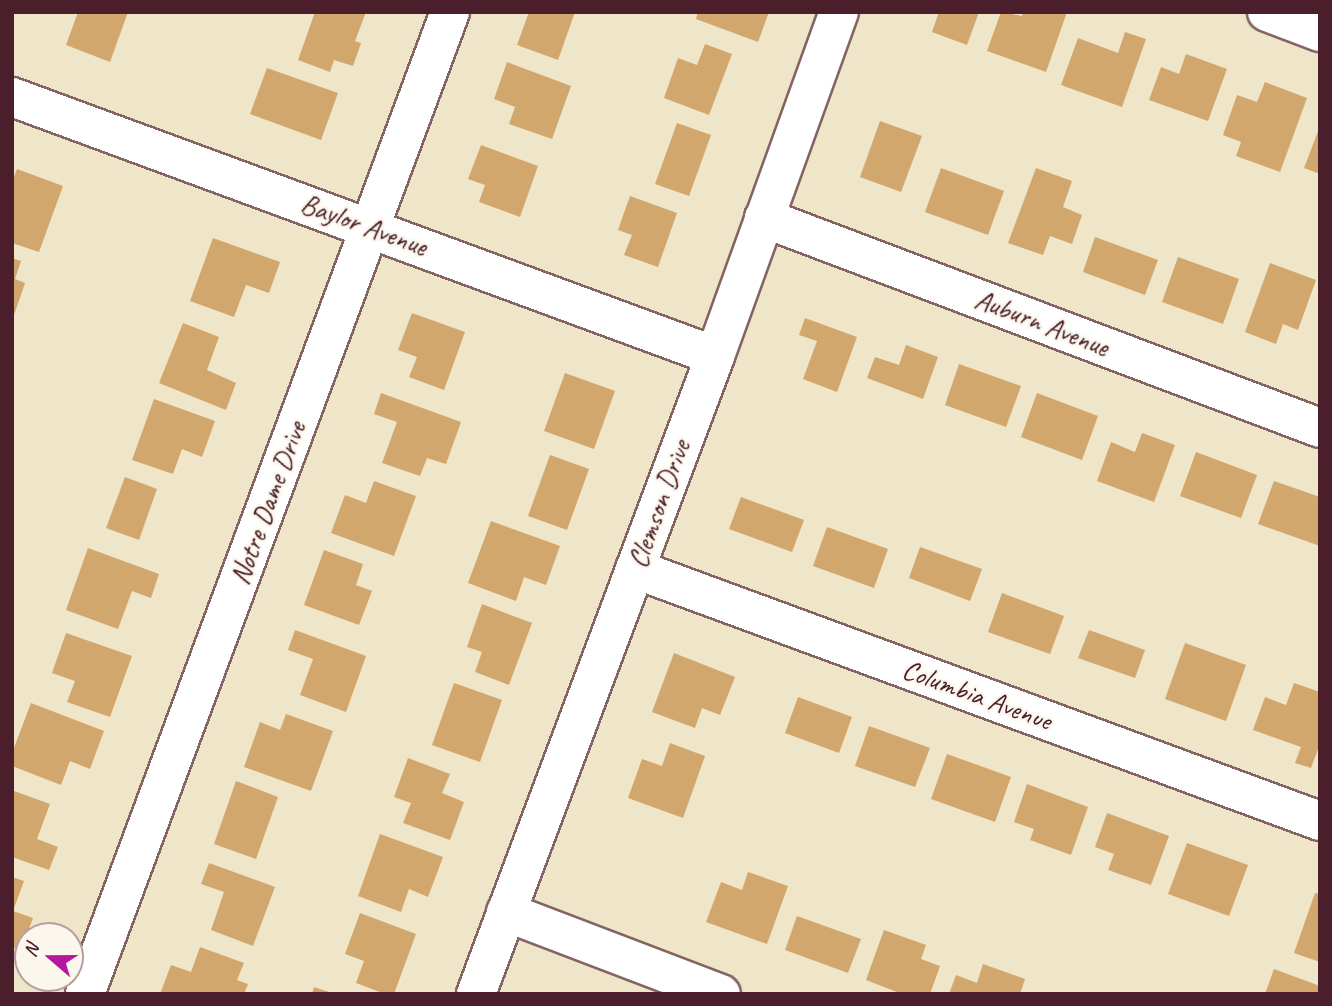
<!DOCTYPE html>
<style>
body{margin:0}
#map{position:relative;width:1332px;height:1006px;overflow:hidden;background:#efe5c8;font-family:Caveat,sans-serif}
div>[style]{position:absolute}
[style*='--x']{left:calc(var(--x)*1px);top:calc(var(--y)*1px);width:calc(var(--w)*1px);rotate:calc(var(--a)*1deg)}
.building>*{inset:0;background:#d2a76d}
.roads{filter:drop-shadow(2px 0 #846462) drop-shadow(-2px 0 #846462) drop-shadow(0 2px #846462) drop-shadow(0 -2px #846462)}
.minor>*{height:38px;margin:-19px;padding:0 19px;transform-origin:19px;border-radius:19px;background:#fff}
span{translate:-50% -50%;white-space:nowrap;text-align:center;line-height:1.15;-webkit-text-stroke:5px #fbf7ec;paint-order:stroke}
.street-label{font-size:28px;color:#4a1f2b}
.frame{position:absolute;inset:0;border:14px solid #4a1f2b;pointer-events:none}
.north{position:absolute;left:14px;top:922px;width:70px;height:70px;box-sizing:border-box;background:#fbf7ec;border:2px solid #b4a19f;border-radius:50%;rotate:290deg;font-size:19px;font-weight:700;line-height:28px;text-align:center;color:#4a1f2b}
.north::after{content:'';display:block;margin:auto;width:24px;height:32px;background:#b5179e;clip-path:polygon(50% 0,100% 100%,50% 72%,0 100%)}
</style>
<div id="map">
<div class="building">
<i style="clip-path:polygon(78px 12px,128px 12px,110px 62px,66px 45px)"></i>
<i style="clip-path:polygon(315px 12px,366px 12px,355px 41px,361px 43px,353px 66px,334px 60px,330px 72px,298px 60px)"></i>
<i style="clip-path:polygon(529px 12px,575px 12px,558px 60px,517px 45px)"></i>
<i style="clip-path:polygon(698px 12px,769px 12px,758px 42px,696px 19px)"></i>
<i style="clip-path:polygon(939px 12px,979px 12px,967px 45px,932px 32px)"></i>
<i style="clip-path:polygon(1001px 12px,1022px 16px,1024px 12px,1067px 12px,1046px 72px,987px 51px)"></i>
<i style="clip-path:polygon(1125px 32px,1146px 39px,1122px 107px,1061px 85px,1078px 38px,1118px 53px)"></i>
<i style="clip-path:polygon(705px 44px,732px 54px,709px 115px,664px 98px,678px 58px,697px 65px)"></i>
<i style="clip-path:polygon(1186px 54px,1227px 69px,1208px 121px,1149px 100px,1161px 67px,1179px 74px)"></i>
<i style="clip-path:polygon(507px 62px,571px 86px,552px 139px,509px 124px,515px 107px,494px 99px)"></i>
<i style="clip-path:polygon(267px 68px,338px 93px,321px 140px,250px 114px)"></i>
<i style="clip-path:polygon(1265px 82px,1307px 98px,1280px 172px,1236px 156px,1241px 142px,1223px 135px,1237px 95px,1257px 102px)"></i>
<i style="clip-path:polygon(880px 121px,922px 136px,901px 192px,860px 177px)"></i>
<i style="clip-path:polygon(677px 123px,711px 135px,689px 196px,655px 184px)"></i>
<i style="clip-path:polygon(1320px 126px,1320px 174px,1304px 168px)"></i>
<i style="clip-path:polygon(481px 145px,538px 166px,520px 217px,479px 202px,485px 185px,468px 179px)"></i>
<i style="clip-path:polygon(941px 168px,1004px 191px,988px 235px,925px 212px)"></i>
<i style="clip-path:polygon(1036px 168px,1072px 181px,1063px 207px,1082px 215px,1072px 244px,1050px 236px,1043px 255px,1008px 243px)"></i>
<i style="clip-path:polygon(17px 169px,63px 186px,39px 252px,12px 243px,12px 182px)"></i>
<i style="clip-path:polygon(630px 196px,677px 213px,658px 267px,624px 255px,632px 235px,618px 230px)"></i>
<i style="clip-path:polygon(1095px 237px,1158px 260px,1145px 295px,1083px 272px)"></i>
<i style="clip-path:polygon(213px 238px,280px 262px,269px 293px,246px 285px,234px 317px,190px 301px)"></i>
<i style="clip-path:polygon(1178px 257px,1239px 279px,1223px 324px,1162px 302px)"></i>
<i style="clip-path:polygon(12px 258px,21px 261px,15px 279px,25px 283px,13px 318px)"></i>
<i style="clip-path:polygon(1270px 263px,1316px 280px,1298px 330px,1283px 324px,1276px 344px,1245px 332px)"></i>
<i style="clip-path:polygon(412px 313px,465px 332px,444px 390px,409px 377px,417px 357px,398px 350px)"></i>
<i style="clip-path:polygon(805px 318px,857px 337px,837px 392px,803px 379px,817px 341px,799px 335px)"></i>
<i style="clip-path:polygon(183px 323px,219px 337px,207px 370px,236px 383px,226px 410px,159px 383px)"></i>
<i style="clip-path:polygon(906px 345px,938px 357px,923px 399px,867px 378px,875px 357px,899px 365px)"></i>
<i style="clip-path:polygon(959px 364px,1021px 386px,1006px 427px,945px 405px)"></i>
<i style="clip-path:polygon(565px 373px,615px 391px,594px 449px,544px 431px)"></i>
<i style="clip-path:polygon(381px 393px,461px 422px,446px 464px,427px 458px,420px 476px,382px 463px,397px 422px,374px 414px)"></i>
<i style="clip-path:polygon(1037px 393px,1098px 416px,1082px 460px,1021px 437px)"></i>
<i style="clip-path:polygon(154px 399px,215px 421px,202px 457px,182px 449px,173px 474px,132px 460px)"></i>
<i style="clip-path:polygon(1142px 433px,1175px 445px,1154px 502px,1097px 481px,1111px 442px,1135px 452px)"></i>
<i style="clip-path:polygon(1196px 452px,1257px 475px,1241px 518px,1180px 496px)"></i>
<i style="clip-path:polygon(550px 455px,589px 469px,567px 530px,528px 516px)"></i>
<i style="clip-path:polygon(125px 477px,157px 489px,139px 540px,106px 528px)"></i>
<i style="clip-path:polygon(374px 481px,416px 496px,394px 556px,331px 533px,345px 495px,366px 503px)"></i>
<i style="clip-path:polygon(1274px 481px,1320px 497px,1320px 546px,1258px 524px)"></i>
<i style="clip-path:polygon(741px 497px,804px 520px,792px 552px,729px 529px)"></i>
<i style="clip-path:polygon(491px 521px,560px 546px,546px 585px,524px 577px,516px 601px,468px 583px)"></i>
<i style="clip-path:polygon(827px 527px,888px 549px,874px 588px,813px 566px)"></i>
<i style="clip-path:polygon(920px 547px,982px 569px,970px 601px,909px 578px)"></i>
<i style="clip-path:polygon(88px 548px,159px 574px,151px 598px,132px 591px,118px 629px,66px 610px)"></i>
<i style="clip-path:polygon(324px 550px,363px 564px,356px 585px,372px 591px,359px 625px,304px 605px)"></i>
<i style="clip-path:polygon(1002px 593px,1064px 616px,1050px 654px,988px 632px)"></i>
<i style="clip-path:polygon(482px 604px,532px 623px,509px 685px,475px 672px,482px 652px,467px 647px)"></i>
<i style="clip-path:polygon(295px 630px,366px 656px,346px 712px,300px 695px,313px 659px,288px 650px)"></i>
<i style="clip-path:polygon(1089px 630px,1145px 650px,1135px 678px,1078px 658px)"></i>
<i style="clip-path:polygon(66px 633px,132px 656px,110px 717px,67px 702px,75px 681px,52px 673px)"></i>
<i style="clip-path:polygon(1185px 643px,1246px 665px,1226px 721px,1165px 699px)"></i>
<i style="clip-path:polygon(674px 653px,735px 677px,720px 715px,702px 708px,695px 728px,652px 712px)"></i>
<i style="clip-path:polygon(454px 683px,502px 700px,480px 762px,432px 745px)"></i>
<i style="clip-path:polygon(1294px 683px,1320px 692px,1320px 744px,1311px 768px,1295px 763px,1301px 747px,1253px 730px,1265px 697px,1286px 705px)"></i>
<i style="clip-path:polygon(798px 697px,852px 717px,839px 753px,785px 733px)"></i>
<i style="clip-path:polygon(31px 703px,104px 731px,90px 769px,70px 761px,61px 785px,12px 766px,12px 753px)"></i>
<i style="clip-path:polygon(286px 714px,333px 731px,311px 791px,244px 767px,260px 722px,280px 730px)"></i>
<i style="clip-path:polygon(869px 726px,930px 748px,915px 787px,855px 766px)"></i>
<i style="clip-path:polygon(670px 743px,705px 756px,683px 818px,628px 798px,642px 759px,662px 766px)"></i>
<i style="clip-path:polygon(947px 754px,1011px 777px,995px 822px,931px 799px)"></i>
<i style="clip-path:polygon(408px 758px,450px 774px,442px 793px,464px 802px,450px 840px,403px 823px,411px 803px,394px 797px)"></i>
<i style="clip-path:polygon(236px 781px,278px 797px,256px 859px,214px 844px)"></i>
<i style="clip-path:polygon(1027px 784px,1088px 807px,1071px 855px,1030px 840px,1034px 829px,1014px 822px)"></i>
<i style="clip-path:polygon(14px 791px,50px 804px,37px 839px,58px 847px,49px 870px,12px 857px)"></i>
<i style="clip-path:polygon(1107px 813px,1169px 836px,1151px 885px,1108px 870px,1114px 854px,1095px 847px)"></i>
<i style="clip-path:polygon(380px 834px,443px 857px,428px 897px,409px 889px,401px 912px,358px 896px)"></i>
<i style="clip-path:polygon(1187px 843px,1248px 865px,1229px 916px,1168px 894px)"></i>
<i style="clip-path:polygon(209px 863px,275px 887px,253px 946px,211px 930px,224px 892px,201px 884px)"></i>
<i style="clip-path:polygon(748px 872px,788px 886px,767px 944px,706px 922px,721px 882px,742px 890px)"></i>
<i style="clip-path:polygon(12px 877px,24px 881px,13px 911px,33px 918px,21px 950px,12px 947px)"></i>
<i style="clip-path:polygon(1315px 893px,1320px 894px,1320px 962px,1294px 953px)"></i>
<i style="clip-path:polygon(360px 913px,416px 934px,394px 994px,385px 994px,356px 983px,364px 961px,345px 954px)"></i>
<i style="clip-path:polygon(797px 916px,861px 939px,848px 973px,785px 950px)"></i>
<i style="clip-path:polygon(884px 930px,926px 945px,921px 959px,940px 966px,930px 994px,902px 994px,866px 980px)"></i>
<i style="clip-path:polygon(200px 947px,244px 963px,237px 980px,248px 984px,244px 994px,160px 994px,171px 965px,191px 972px)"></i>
<i style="clip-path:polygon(983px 964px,1025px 979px,1020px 994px,949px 994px,956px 975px,977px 983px)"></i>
<i style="clip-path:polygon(1274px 969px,1320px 986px,1320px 994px,1265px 994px)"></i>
<i style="clip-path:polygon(314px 987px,332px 993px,332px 994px,312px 994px)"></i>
</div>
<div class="roads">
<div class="minor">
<i style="--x:1267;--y:12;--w:57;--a:20.7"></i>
<i style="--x:12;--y:97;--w:749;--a:20.22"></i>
<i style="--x:764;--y:218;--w:594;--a:20.69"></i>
<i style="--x:635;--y:569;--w:730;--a:20.2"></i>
<i style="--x:506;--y:912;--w:230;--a:20.9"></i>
<i style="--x:85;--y:994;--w:1048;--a:-69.61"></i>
<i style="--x:476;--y:994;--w:681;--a:-69.46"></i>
<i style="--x:715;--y:356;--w:366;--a:-70.2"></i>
</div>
</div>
<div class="street-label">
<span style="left:364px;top:225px;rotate:20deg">Baylor Avenue</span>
<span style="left:1042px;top:323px;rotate:21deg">Auburn Avenue</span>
<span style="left:268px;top:503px;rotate:-70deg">Notre Dame Drive</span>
<span style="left:659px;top:504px;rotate:-70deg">Clemson Drive</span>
<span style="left:977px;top:695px;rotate:20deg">Columbia Avenue</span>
</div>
<div class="frame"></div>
<div class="north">N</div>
</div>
